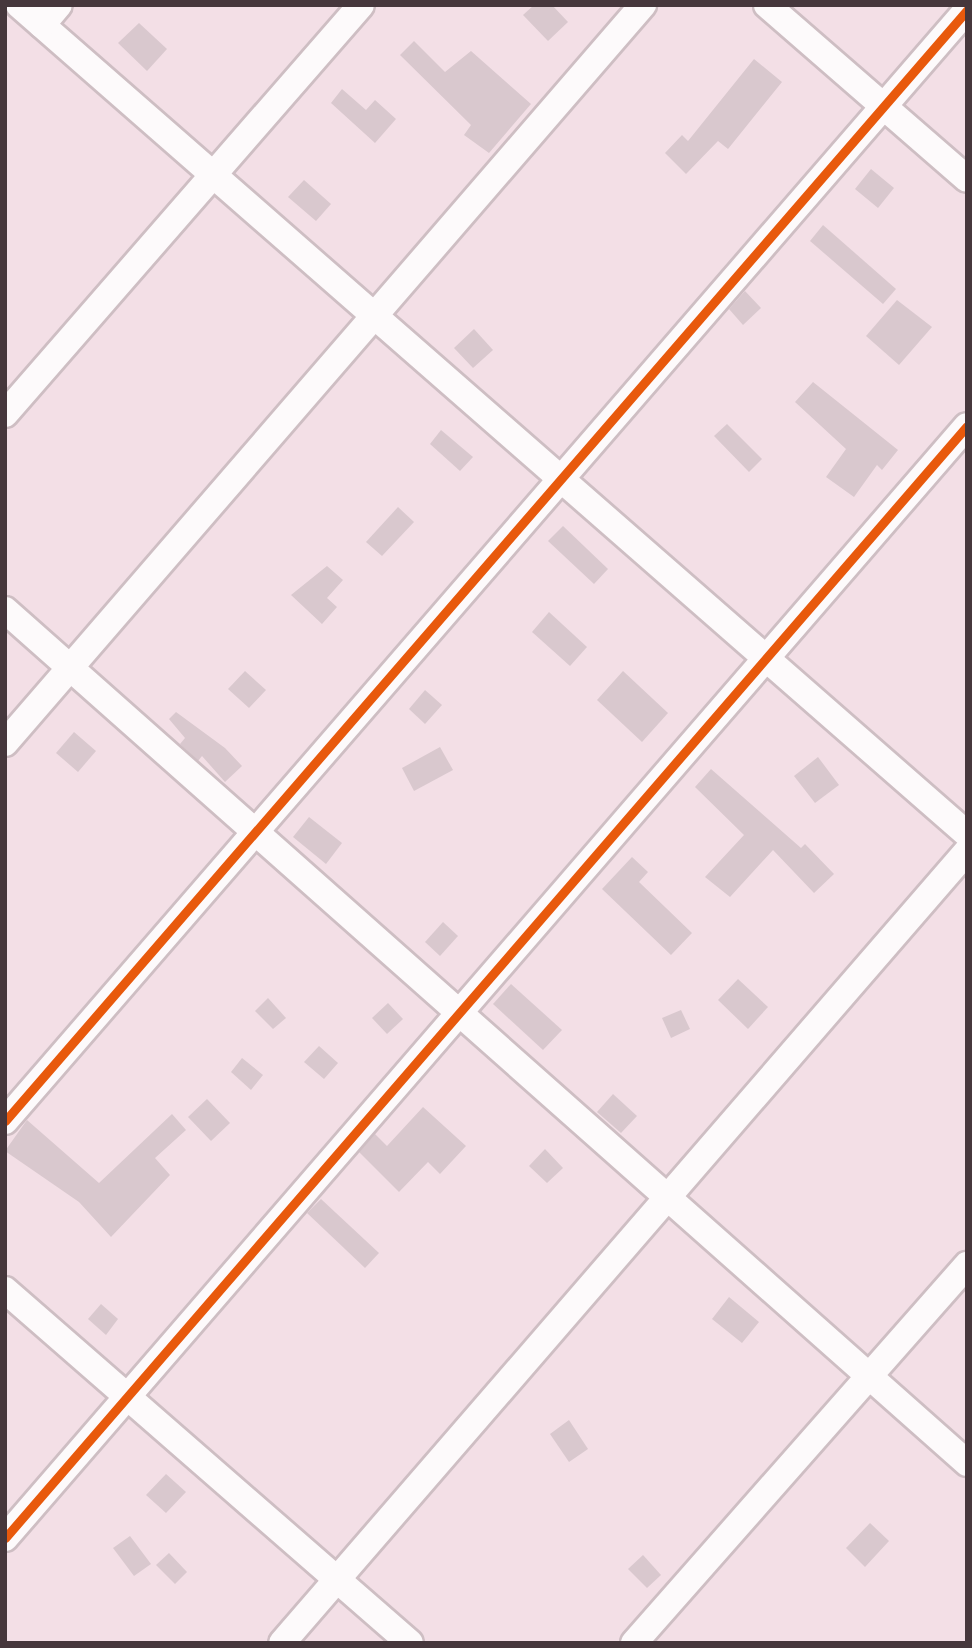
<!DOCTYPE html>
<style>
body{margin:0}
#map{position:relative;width:972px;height:1648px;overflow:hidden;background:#f3dfe6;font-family:"Roboto Condensed",sans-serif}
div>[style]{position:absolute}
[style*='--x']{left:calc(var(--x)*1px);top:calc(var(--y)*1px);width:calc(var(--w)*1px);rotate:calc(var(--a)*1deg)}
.building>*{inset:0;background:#d9c8ce}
.roads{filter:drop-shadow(2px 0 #cebec3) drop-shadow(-2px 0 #cebec3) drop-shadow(0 2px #cebec3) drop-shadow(0 -2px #cebec3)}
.street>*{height:26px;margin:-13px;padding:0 13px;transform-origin:13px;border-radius:13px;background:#fdfafb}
.cycleway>*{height:9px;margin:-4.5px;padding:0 4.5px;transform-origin:4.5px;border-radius:4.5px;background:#e8590c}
span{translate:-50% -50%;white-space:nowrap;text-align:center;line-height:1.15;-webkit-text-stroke:6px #fbd7e3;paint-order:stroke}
.frame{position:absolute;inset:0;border:7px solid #46373c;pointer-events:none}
</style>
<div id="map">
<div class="building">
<i style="clip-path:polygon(534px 5px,552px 5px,568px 22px,548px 41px,523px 15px)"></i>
<i style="clip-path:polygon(139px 23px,167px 49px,147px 71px,118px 43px)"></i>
<i style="clip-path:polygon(414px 41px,445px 72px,471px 51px,531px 104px,489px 153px,464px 135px,471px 125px,400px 55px)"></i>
<i style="clip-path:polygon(754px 59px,782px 82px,728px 149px,718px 141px,686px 174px,665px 153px,682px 135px,688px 141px)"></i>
<i style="clip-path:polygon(342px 89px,366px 110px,375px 100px,396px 119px,375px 143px,331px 103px)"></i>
<i style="clip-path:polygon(871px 169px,894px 188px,878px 208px,855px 189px)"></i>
<i style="clip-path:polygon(304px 180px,331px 204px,316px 221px,288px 197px)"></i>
<i style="clip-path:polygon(823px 225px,896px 289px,883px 304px,810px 241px)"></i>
<i style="clip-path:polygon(745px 291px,761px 308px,743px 325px,729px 309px)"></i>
<i style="clip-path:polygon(897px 300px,932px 327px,899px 365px,866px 336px)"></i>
<i style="clip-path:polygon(474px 329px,493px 350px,473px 368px,454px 348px)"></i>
<i style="clip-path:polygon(813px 382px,898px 450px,882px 470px,877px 465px,854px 497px,826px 477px,846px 449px,795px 402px)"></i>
<i style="clip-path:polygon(727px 424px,762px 459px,749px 472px,714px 436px)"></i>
<i style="clip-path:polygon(441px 430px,473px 457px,460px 471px,430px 444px)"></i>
<i style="clip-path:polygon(398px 507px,414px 522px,382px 556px,366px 542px)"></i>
<i style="clip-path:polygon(563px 526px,608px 569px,594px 584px,548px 541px)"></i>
<i style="clip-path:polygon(327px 566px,343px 580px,327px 598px,337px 607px,322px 624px,291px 595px)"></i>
<i style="clip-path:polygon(549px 612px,587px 647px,570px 666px,532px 632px)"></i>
<i style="clip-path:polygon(245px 671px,266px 690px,249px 708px,228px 689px)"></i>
<i style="clip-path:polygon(623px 671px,668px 713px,642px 742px,597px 700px)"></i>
<i style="clip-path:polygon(425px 690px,442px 705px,425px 724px,409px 709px)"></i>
<i style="clip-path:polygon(176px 712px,225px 748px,242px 766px,225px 782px,202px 756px,198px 761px,180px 744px,185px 738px,169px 719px)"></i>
<i style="clip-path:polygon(74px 732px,96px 751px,78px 772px,56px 753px)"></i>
<i style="clip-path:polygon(440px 747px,453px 770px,414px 791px,402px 768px)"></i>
<i style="clip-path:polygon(818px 757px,839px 785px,815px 803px,794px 776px)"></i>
<i style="clip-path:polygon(711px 769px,801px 848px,805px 844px,834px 874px,814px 893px,773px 850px,730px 897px,705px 877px,744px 835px,695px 787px)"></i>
<i style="clip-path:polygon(309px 817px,342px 843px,326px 864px,293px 837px)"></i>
<i style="clip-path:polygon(632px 857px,648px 872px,639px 882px,692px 933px,671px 955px,602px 889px)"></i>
<i style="clip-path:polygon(443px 922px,458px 936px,440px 956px,425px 942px)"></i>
<i style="clip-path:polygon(738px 979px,768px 1007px,748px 1029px,718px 1000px)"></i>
<i style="clip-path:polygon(511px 984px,562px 1030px,543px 1050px,493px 1004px)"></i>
<i style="clip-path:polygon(268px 998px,286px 1018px,273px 1029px,255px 1011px)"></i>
<i style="clip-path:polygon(388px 1003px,403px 1019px,387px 1034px,372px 1018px)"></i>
<i style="clip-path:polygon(681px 1010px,690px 1029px,671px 1038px,662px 1018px)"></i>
<i style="clip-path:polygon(319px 1046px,338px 1063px,324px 1079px,304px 1062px)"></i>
<i style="clip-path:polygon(242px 1058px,263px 1075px,251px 1090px,231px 1072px)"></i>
<i style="clip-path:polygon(613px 1094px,637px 1116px,621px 1133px,597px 1112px)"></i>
<i style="clip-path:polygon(207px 1099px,230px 1123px,211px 1141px,188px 1117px)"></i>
<i style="clip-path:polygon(423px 1107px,466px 1146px,440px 1174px,428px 1162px,399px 1192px,359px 1152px,375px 1134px,387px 1146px)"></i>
<i style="clip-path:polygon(172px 1114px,186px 1130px,155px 1158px,170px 1175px,111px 1237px,79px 1202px,5px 1151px,27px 1120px,99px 1183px)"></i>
<i style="clip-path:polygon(545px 1149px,563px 1168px,547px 1183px,529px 1166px)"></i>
<i style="clip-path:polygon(321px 1199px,379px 1253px,365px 1268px,307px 1213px)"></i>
<i style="clip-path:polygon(729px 1297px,759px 1322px,742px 1343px,712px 1319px)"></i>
<i style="clip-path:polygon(101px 1304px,118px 1319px,106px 1335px,88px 1319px)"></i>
<i style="clip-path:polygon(569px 1420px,588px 1449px,569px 1462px,550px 1434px)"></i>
<i style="clip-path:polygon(166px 1474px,186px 1492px,166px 1513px,146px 1495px)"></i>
<i style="clip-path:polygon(870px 1523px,889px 1541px,865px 1567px,846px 1548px)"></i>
<i style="clip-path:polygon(130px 1536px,151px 1564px,134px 1576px,113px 1548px)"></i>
<i style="clip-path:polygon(169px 1553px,187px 1572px,175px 1584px,156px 1565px)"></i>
<i style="clip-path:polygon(643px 1555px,661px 1575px,647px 1588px,628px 1569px)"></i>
</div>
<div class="roads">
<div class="street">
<i style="--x:19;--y:5;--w:1259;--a:41.17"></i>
<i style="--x:767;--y:5;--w:265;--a:41"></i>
<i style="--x:42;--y:25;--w:26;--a:-50"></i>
<i style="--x:5;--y:414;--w:542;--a:-48.96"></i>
<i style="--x:5;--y:610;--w:1286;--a:41.56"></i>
<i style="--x:5;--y:743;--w:976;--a:-49.16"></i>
<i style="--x:5;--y:1121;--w:1470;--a:-49.11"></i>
<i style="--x:5;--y:1290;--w:537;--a:41.08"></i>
<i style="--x:5;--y:1538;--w:1470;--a:-49.14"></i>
<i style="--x:282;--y:1643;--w:1047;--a:-49.14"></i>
<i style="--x:634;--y:1643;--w:504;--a:-48.62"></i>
</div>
</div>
<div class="cycleway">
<i style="--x:5;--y:1121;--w:1470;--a:-49.11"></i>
<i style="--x:5;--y:1538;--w:1470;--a:-49.14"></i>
</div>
<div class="frame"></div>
</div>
